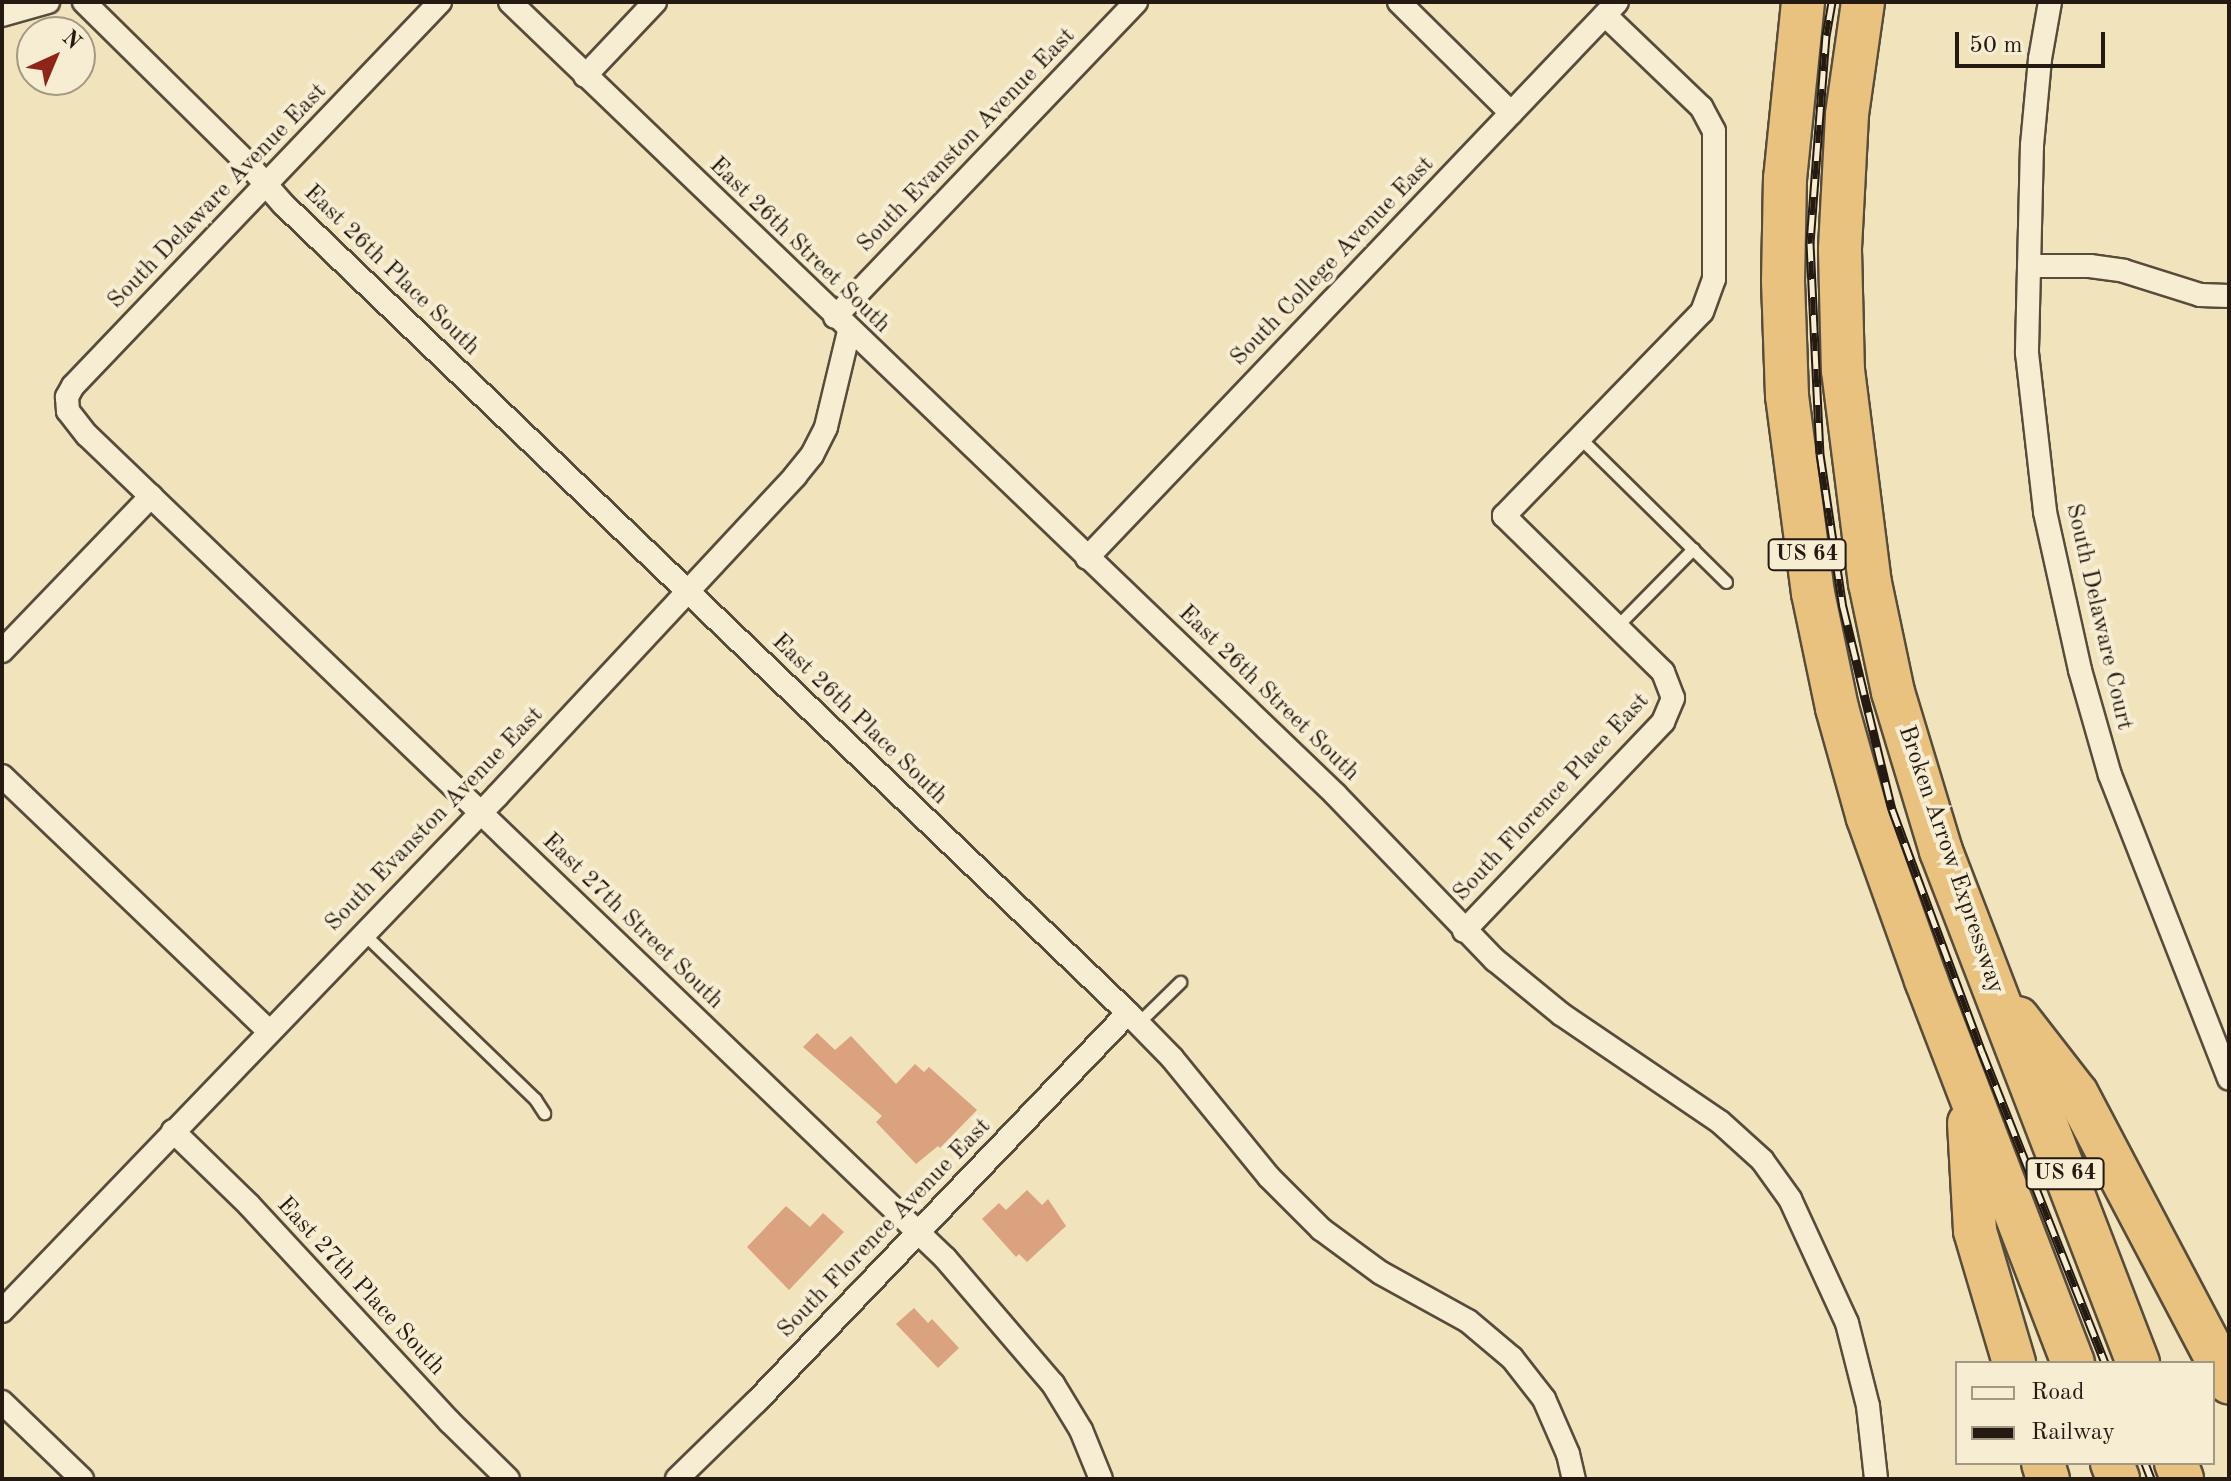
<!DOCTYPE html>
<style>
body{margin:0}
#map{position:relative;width:2231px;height:1481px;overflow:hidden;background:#f1e3bc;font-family:"Old Standard TT",serif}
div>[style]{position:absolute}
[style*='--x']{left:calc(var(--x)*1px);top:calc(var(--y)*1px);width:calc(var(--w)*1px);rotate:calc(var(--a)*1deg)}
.building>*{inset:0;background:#daa27f}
.roads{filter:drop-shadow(2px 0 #574c3c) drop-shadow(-2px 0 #574c3c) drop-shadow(0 2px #574c3c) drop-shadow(0 -2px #574c3c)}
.service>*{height:11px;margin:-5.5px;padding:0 5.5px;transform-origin:5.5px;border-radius:5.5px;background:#f6edd3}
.minor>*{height:22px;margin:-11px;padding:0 11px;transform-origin:11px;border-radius:11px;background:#f6edd3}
.motorway>*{height:42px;margin:-21px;padding:0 21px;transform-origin:21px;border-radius:21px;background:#e8c27e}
.rail>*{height:9px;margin-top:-4.5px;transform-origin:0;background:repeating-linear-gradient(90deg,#f6edd3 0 18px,#241a11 0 36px);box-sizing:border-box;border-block:2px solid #241a11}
span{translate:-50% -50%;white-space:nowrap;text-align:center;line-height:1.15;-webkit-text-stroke:8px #f6edd3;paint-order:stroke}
.shield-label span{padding:2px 6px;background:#f6edd3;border:2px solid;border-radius:6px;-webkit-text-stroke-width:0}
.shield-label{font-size:22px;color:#241a11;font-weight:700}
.street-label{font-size:24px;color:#241a11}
.frame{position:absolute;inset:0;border:4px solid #241a11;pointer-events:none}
.legend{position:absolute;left:1955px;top:1361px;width:260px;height:104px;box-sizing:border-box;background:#f6edd3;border:2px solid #a29985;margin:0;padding:10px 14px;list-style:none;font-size:24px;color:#241a11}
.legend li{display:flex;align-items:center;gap:16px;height:40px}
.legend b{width:40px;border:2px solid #a29985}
.north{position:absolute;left:16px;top:16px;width:80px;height:80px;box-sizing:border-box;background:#f6edd3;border:2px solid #a29985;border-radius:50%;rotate:44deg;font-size:22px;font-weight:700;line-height:32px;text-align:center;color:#241a11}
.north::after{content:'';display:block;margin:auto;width:28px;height:36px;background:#8f2418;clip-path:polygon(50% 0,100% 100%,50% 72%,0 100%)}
.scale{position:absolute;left:1955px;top:32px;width:150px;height:36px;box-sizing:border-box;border:4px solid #241a11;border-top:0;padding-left:10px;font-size:24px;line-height:28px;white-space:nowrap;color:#241a11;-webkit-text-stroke:6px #f6edd3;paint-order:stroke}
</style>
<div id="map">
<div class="building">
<i style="clip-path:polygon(817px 1033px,835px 1050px,851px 1036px,896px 1084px,915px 1064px,924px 1072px,929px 1067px,977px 1110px,940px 1148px,938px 1146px,916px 1164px,876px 1122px,882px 1116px,803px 1047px)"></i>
<i style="clip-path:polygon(1027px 1190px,1042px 1205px,1048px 1199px,1066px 1226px,1027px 1262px,1019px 1254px,1016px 1257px,982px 1219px,999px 1203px,1006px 1210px)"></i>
<i style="clip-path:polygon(786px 1206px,810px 1227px,823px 1213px,844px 1232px,789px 1290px,747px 1247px)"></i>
<i style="clip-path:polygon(914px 1308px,928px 1323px,932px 1319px,959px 1348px,938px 1368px,896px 1324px)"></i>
</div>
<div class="roads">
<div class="service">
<i style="--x:1580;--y:438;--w:205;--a:44.6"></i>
<i style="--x:1616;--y:627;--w:110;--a:-45.4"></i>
<i style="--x:364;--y:934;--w:238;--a:44"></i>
<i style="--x:535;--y:1099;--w:17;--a:57"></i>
<i style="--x:1138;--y:1023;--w:59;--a:-44.3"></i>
</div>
<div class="minor">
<i style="--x:84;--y:2;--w:231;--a:44.6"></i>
<i style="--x:248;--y:164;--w:53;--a:48.8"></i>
<i style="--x:283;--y:204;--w:1170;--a:43.75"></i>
<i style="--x:1128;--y:1013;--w:63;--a:45.6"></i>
<i style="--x:1172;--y:1058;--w:154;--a:50.8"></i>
<i style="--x:1269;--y:1177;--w:74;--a:45"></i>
<i style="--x:1321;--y:1229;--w:74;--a:36.3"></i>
<i style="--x:1381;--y:1273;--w:99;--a:28.9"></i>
<i style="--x:1468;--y:1321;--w:57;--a:40.1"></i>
<i style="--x:1512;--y:1358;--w:52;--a:52"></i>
<i style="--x:1544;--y:1399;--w:60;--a:66.4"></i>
<i style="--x:1568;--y:1454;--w:26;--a:77"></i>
<i style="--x:440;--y:2;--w:531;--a:133.7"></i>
<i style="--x:73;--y:386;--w:13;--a:119"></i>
<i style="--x:67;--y:397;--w:14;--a:86"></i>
<i style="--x:68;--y:411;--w:31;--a:52"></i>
<i style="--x:87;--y:435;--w:1189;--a:43.81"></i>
<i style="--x:945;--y:1258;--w:166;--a:49.4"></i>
<i style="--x:1053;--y:1384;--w:54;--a:58.7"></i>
<i style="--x:1081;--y:1430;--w:53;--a:67.8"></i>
<i style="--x:510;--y:2;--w:1145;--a:43.83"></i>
<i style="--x:1336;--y:795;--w:229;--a:46.1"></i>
<i style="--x:1495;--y:960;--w:85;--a:39.3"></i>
<i style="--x:1561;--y:1014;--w:192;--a:34.2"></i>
<i style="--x:1720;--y:1122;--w:57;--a:42.1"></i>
<i style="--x:1762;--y:1160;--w:48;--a:54.3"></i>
<i style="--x:1790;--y:1199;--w:136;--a:65.3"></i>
<i style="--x:1847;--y:1323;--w:86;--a:75.8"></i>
<i style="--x:1868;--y:1406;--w:73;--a:83.7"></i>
<i style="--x:1399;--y:2;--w:158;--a:44.7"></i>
<i style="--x:2050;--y:2;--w:58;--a:100"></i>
<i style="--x:2040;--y:59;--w:86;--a:95.3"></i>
<i style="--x:2032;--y:145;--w:208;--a:91.4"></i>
<i style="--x:2027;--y:353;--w:160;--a:83.5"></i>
<i style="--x:2045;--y:512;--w:162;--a:77.5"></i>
<i style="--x:2080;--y:670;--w:109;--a:74.1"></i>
<i style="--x:2110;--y:775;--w:326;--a:68.6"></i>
<i style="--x:2;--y:15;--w:48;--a:-15.8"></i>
<i style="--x:585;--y:76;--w:102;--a:-46.6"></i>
<i style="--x:2029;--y:266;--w:61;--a:0"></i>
<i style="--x:2090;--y:266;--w:34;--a:8"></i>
<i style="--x:2124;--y:271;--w:80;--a:17.5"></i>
<i style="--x:2200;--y:295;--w:29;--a:2"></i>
<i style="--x:835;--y:317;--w:436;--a:-46.3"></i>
<i style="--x:1087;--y:558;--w:768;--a:-46.37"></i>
<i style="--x:2;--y:651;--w:215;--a:-46.1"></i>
<i style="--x:2;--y:776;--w:369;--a:43.7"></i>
<i style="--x:1464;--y:931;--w:289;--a:-46.4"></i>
<i style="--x:1663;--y:722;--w:26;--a:-67"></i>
<i style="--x:1673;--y:698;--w:28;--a:-111"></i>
<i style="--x:1663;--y:672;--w:223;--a:-135.5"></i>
<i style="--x:1504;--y:516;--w:284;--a:-45.9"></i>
<i style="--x:1702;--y:312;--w:35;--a:-70"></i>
<i style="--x:1714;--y:279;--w:148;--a:-90"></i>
<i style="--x:1714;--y:131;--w:27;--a:-118"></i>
<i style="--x:1701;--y:107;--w:133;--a:-136.2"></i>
<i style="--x:173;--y:1131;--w:106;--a:44.2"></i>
<i style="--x:249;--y:1205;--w:296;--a:47.2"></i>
<i style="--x:450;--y:1422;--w:81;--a:44.5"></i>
<i style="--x:2;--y:1311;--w:716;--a:-46.13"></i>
<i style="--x:498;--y:795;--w:436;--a:-47"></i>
<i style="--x:795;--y:476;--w:27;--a:-51"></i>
<i style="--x:812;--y:455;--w:31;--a:-63"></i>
<i style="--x:826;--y:427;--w:99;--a:-76.5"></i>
<i style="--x:2;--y:1402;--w:111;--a:43.9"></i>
<i style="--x:677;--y:1479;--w:110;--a:-44.3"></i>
<i style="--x:756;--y:1402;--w:538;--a:-46.28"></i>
</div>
<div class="motorway">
<i style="--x:1803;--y:2;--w:177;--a:95.8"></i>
<i style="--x:1785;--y:178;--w:103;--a:91.1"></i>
<i style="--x:1783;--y:281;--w:115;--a:88"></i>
<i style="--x:1787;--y:396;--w:199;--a:82.5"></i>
<i style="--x:1813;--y:593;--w:117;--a:78.2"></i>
<i style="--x:1837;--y:708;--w:114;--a:74.3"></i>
<i style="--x:1868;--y:818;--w:172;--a:70.3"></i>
<i style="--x:1926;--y:980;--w:410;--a:69"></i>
<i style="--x:1863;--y:2;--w:114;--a:98.1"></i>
<i style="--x:1847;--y:115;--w:135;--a:93"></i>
<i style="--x:1840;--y:250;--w:120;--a:88.6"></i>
<i style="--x:1843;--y:370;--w:215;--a:82.8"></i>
<i style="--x:1870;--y:583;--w:111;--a:78.1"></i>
<i style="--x:1893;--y:692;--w:166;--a:73.2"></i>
<i style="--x:1941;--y:851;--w:549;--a:68.95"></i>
<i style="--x:2018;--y:1018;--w:96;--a:52.2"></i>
<i style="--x:2077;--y:1094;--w:326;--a:62.2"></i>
<i style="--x:1969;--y:1123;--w:108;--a:86.8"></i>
<i style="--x:1975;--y:1231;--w:138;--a:73.5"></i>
<i style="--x:2043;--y:1463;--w:17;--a:73"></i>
<i style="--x:2112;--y:1463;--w:17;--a:69"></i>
<i style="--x:2176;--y:1463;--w:17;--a:69"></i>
</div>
</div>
<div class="rail">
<i style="--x:1832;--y:2;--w:34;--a:100"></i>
<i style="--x:1826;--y:35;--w:209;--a:94.4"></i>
<i style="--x:1810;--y:243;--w:211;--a:87.3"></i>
<i style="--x:1820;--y:454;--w:155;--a:81.5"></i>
<i style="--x:1843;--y:607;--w:208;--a:76.4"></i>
<i style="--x:1892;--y:809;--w:259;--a:69.7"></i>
<i style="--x:1982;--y:1052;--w:334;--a:68.4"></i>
<i style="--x:2145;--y:1463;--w:17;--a:69"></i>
</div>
<div class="shield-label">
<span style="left:1807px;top:555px">US 64</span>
<span style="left:2065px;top:1174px">US 64</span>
</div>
<div class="street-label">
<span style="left:967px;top:141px;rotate:-46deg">South Evanston Avenue East</span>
<span style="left:218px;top:197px;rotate:-46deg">South Delaware Avenue East</span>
<span style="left:799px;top:246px;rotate:44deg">East 26th Street South</span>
<span style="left:1333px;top:262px;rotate:-46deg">South College Avenue East</span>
<span style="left:391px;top:271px;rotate:44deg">East 26th Place South</span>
<span style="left:2098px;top:617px;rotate:77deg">South Delaware Court</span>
<span style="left:1268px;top:694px;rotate:44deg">East 26th Street South</span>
<span style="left:859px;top:720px;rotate:44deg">East 26th Place South</span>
<span style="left:1552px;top:798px;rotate:-47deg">South Florence Place East</span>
<span style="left:435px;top:820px;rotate:-46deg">South Evanston Avenue East</span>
<span style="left:1950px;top:860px;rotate:71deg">Broken Arrow Expressway</span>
<span style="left:632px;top:922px;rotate:44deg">East 27th Street South</span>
<span style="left:885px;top:1229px;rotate:-46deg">South Florence Avenue East</span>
<span style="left:360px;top:1287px;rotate:47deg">East 27th Place South</span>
</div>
<div class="frame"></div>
<ul class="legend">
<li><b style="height:10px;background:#f6edd3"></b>Road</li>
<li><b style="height:10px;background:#241a11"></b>Railway</li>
</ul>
<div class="north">N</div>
<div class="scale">50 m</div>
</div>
